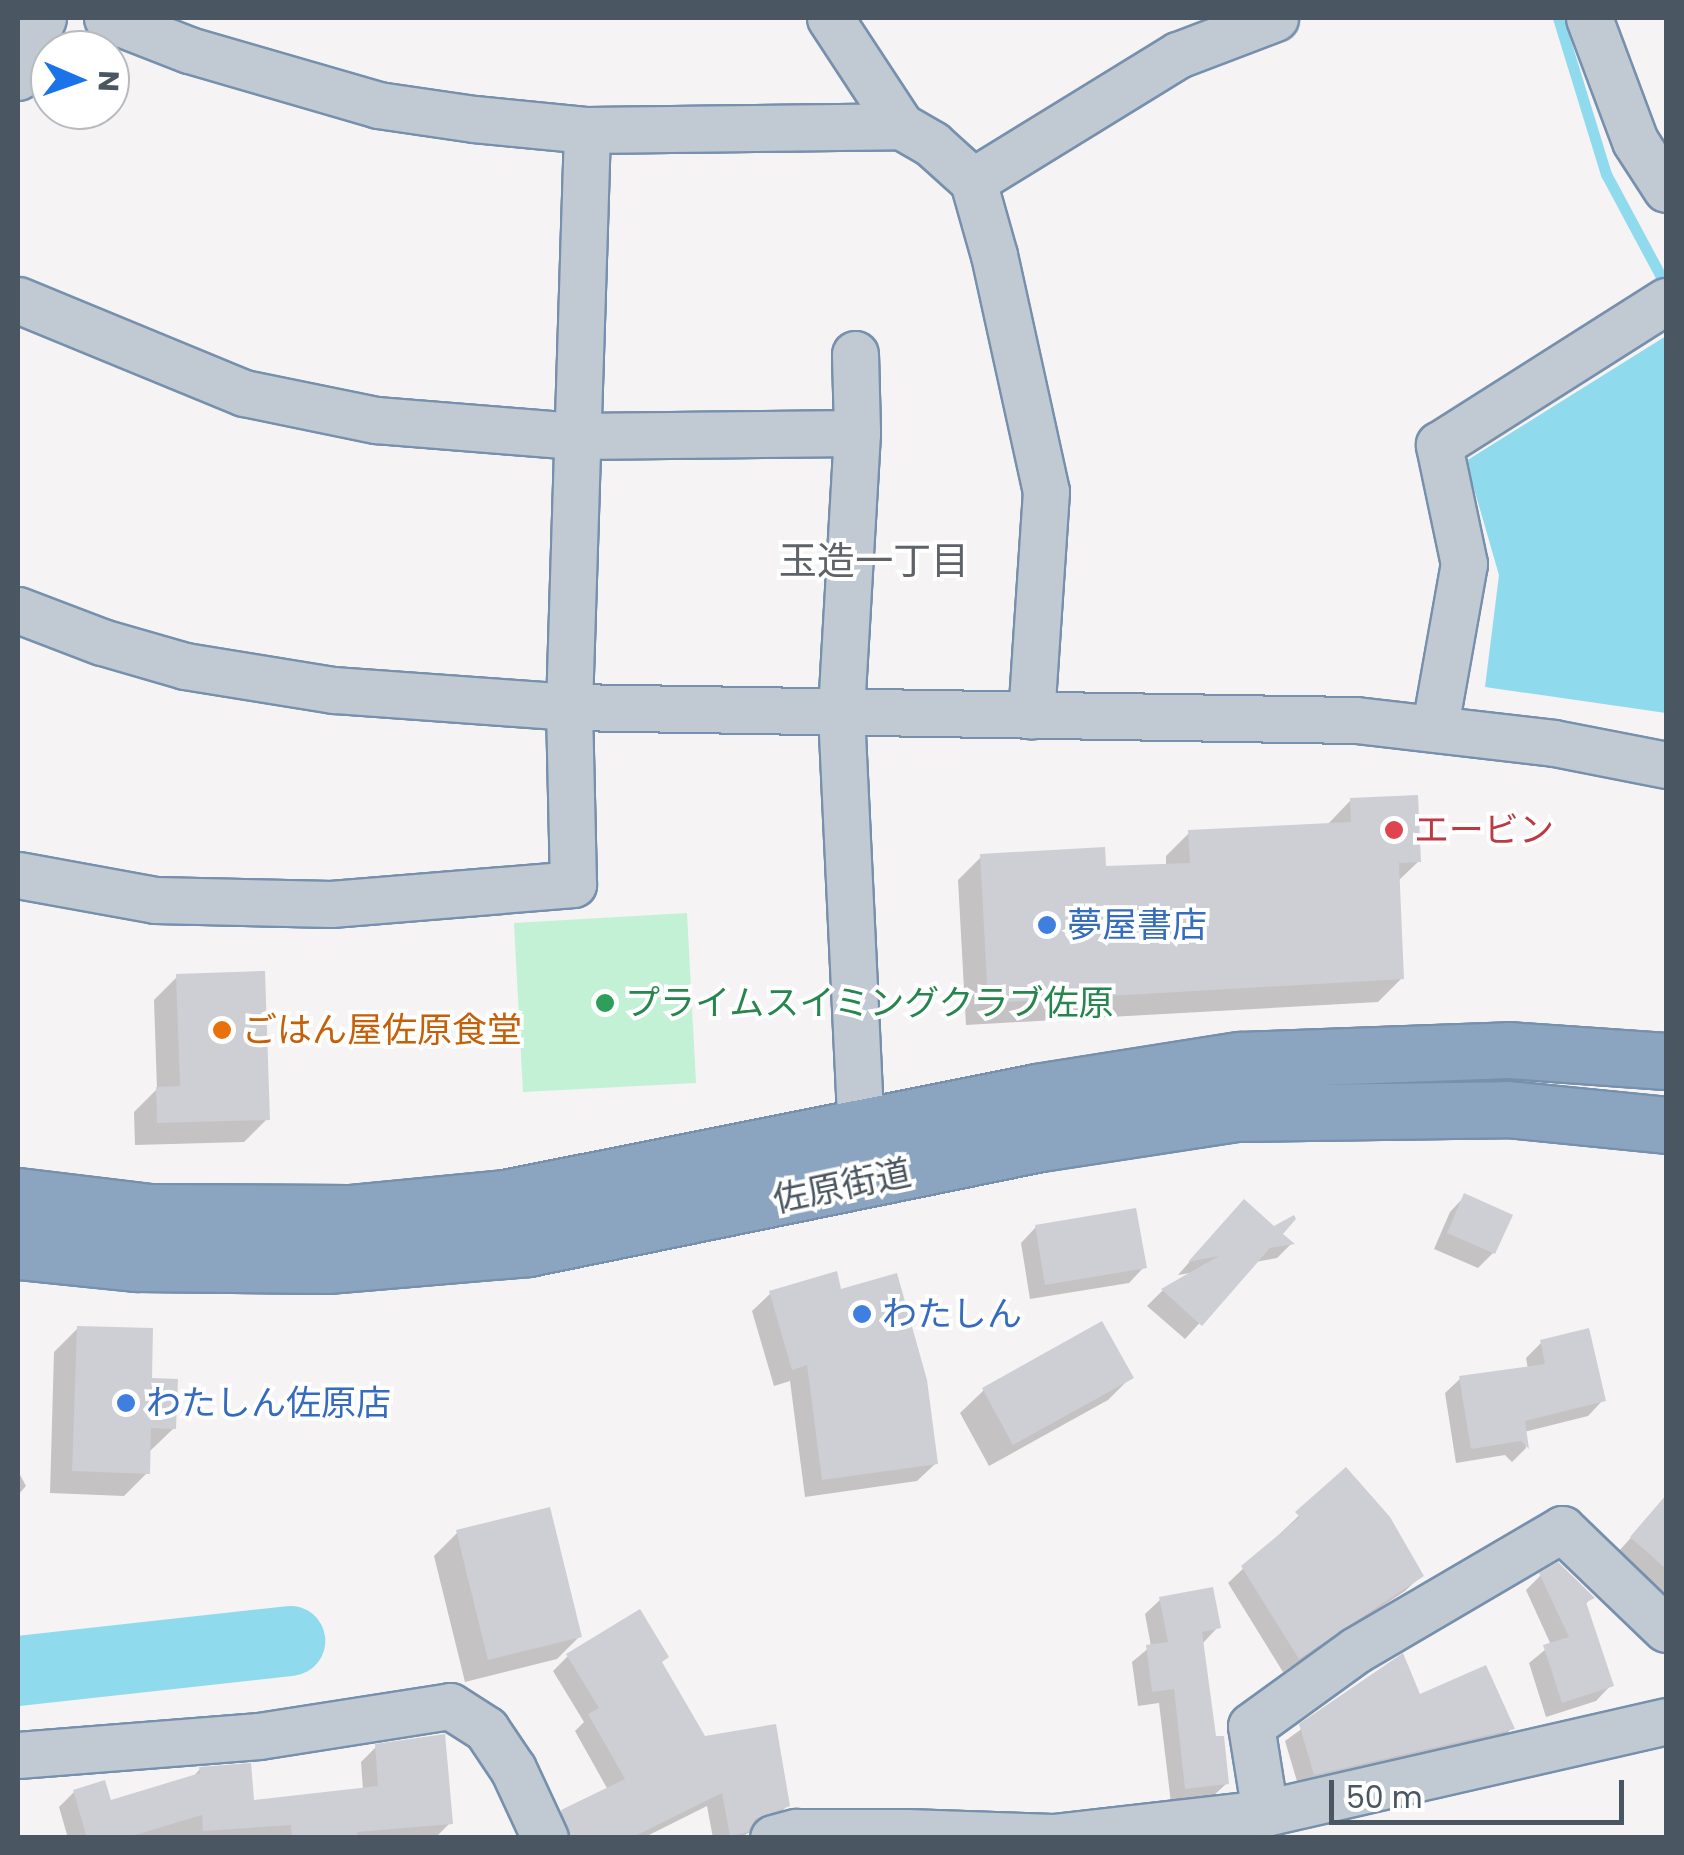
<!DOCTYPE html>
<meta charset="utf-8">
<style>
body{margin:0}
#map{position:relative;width:1684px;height:1855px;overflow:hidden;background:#f5f3f3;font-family:Poppins,"Noto Sans JP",sans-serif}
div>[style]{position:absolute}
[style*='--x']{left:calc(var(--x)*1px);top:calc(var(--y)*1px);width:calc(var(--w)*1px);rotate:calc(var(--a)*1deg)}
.green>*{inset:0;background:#c3f1d5}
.water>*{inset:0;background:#90daee}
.shadow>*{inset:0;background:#0003}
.stream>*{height:11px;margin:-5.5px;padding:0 5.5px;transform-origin:5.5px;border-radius:5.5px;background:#90daee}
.river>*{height:70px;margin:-35px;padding:0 35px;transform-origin:35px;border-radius:35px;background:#90daee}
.building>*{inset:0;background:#cdcfd5}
.roads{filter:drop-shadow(2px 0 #7690ad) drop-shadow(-2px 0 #7690ad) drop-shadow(0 2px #7690ad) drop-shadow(0 -2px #7690ad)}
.minor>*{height:45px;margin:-22.5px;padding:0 22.5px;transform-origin:22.5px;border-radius:22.5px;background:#c1cad2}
.highway>*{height:55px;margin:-27.5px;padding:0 27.5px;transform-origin:27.5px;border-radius:27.5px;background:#8ba5c1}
.dots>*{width:28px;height:28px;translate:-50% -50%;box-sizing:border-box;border:5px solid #fff;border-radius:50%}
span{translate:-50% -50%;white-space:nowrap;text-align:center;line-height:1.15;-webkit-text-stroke:8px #fff;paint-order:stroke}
.health-label{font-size:35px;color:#be3a42}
.left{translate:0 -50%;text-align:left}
.shop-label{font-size:35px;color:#366cbe}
.leisure-label{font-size:35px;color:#27864d}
.food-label{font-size:35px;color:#c56008}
.street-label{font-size:35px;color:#4a5661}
.neighbourhood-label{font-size:38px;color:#5f6368}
.frame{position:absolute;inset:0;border:20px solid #4a5661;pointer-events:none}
.north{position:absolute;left:30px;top:30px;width:100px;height:100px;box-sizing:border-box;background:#fff;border:2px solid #b7bbc0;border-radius:50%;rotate:92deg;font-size:28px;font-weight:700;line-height:40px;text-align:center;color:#4a5661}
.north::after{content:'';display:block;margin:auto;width:35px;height:45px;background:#1a73e8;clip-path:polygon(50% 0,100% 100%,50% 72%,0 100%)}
.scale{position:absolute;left:1329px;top:1780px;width:295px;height:45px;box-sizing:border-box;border:5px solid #4a5661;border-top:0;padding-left:12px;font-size:30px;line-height:35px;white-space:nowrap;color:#4a5661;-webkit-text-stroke:8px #fff;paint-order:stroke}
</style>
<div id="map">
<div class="green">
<i style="clip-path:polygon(687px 913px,696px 1083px,523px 1092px,514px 923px)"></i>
</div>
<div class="water">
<i style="clip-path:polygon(1666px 336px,1666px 713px,1485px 687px,1499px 575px,1466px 461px)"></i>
</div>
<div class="shadow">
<i style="clip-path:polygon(1351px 800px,1419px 861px,1397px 882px,1402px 978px,1378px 1002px,966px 1025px,958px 880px,981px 857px,1104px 869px,1166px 866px,1166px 856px,1189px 833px,1328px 824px)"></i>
<i style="clip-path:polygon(177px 977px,267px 1119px,244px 1142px,135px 1145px,134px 1112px,157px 1089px,154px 1000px)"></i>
<i style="clip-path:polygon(1465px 1196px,1493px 1253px,1478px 1268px,1434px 1249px,1450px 1212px)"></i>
<i style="clip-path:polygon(1229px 1217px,1279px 1234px,1291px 1244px,1277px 1258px,1255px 1262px,1185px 1339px,1147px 1306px,1162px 1291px,1196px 1272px,1178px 1275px)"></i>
<i style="clip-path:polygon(1036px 1227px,1144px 1267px,1129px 1283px,1030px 1299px,1021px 1243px)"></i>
<i style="clip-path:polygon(839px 1292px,936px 1463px,917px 1481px,805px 1497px,790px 1381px,774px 1386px,752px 1311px,771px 1293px)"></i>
<i style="clip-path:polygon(78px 1328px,149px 1380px,174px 1428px,150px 1451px,147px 1473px,124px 1496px,50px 1493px,54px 1352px)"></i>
<i style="clip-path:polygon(1541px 1343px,1603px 1400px,1588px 1416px,1524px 1432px,1526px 1448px,1512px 1462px,1505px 1455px,1456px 1463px,1445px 1393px,1461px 1378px,1528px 1369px,1526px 1358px)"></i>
<i style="clip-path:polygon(1131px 1377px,1108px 1400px,989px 1466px,960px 1413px,984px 1390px)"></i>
<i style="clip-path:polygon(18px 1471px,26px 1486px,18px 1495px)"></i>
<i style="clip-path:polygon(1346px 1471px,1421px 1576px,1405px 1591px,1283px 1672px,1228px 1583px)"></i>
<i style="clip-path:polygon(1659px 1507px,1666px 1513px,1666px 1594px,1617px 1553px)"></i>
<i style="clip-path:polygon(457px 1533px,580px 1636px,557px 1659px,465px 1682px,434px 1556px)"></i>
<i style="clip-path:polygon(1541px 1575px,1592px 1598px,1584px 1605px,1611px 1685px,1596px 1701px,1546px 1717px,1529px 1663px,1551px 1645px,1526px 1590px)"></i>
<i style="clip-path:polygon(1161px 1599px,1218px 1627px,1203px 1643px,1214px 1739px,1227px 1783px,1211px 1798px,1171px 1803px,1159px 1703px,1138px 1706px,1132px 1662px,1151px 1646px,1145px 1614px)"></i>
<i style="clip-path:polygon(568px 1656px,660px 1663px,703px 1739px,787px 1806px,772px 1821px,739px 1838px,713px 1838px,707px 1806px,643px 1838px,552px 1838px,547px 1827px,562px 1812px,608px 1790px,575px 1731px,584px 1722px,553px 1671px)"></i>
<i style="clip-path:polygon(1402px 1656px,1418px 1698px,1512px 1728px,1497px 1743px,1299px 1788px,1285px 1741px)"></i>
<i style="clip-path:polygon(376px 1747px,450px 1823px,435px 1838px,68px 1838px,59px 1807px,74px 1792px,109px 1803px,192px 1778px,200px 1769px,251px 1803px,363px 1790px,361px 1762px)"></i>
</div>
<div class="stream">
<i style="--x:1558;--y:18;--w:163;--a:72.9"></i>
<i style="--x:1606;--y:174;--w:127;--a:61.8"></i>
</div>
<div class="river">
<i style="--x:18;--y:1671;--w:274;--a:-6.3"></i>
</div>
<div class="building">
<i style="clip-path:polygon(1418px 795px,1421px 862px,1399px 863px,1404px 979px,988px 1003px,980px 854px,1105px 847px,1106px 866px,1190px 863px,1188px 830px,1351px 822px,1350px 798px)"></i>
<i style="clip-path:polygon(265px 971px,270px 1120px,157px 1123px,156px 1087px,180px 1086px,176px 974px)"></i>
<i style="clip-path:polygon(1464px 1193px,1513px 1215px,1495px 1254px,1447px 1233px)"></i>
<i style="clip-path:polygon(1244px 1199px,1274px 1226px,1294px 1215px,1296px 1219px,1283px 1234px,1295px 1244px,1270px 1248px,1202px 1326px,1161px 1289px,1219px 1256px,1188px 1262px)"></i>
<i style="clip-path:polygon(1136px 1208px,1147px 1268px,1045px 1285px,1035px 1225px)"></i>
<i style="clip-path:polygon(837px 1271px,841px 1289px,897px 1273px,927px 1380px,938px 1464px,822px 1480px,807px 1365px,792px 1370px,769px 1291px)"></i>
<i style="clip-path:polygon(1102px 1321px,1134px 1378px,1013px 1445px,982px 1388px)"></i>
<i style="clip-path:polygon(77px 1326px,153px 1328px,152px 1378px,178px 1379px,176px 1429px,151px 1428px,150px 1474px,72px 1471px)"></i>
<i style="clip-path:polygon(1589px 1328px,1606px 1401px,1525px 1421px,1529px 1449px,1521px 1441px,1471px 1449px,1459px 1376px,1545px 1364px,1540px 1340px)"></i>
<i style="clip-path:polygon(1346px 1467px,1390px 1517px,1424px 1576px,1299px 1659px,1241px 1566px,1300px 1517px,1295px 1512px)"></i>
<i style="clip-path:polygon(1666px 1495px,1666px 1569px,1630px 1537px)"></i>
<i style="clip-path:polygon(550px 1507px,582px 1637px,488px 1660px,456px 1530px)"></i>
<i style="clip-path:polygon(1558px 1562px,1595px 1598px,1586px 1602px,1614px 1686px,1562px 1703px,1543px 1645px,1569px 1637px,1539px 1573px)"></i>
<i style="clip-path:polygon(1213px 1587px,1221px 1628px,1202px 1632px,1216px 1736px,1224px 1736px,1229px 1784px,1185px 1789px,1174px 1689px,1152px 1692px,1146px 1645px,1168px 1642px,1159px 1597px)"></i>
<i style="clip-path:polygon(640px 1609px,669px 1657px,662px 1662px,705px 1736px,776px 1724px,790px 1806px,755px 1819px,748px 1832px,730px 1836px,722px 1793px,631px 1838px,571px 1838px,561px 1810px,625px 1779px,588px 1714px,599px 1708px,566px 1654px)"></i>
<i style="clip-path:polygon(1403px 1653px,1420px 1694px,1486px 1665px,1515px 1729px,1314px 1775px,1299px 1724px)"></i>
<i style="clip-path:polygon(445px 1734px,453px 1824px,357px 1832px,358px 1838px,292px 1838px,291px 1825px,203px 1831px,202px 1815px,125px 1838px,87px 1838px,73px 1790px,105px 1780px,111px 1800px,200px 1773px,199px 1767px,251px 1763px,254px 1800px,378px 1786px,375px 1744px)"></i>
</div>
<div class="roads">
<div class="minor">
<i style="--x:107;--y:18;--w:88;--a:21.3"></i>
<i style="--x:189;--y:50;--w:197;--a:16.2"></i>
<i style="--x:378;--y:105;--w:97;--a:8.3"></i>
<i style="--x:474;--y:119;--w:114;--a:5.6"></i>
<i style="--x:587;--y:130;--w:314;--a:-0.7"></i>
<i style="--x:830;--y:18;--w:129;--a:56.7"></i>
<i style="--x:901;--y:126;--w:36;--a:30"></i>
<i style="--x:932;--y:144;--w:55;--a:42.1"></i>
<i style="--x:973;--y:181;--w:77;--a:74.2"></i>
<i style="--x:994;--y:255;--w:242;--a:77.6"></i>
<i style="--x:1046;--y:491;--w:225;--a:93.8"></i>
<i style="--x:1589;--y:18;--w:131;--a:69.5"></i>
<i style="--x:1635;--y:141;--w:57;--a:57.1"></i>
<i style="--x:18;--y:77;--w:64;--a:-67"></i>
<i style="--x:973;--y:181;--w:241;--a:-31.6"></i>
<i style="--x:1178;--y:55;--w:104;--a:-20.9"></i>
<i style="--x:18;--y:300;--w:244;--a:22.4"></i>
<i style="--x:244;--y:393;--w:135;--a:11.6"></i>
<i style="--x:376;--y:420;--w:200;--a:4.6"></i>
<i style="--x:575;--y:436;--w:282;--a:-0.6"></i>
<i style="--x:855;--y:354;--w:79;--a:88.5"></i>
<i style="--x:857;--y:433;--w:279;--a:93.3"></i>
<i style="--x:841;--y:712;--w:417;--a:87.3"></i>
<i style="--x:18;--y:610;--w:90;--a:20.9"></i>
<i style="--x:102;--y:642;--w:86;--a:16.1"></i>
<i style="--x:185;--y:666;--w:151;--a:9.2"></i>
<i style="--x:334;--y:690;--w:236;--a:4.1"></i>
<i style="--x:569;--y:707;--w:787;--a:0.95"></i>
<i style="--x:1356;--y:720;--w:199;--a:6.6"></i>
<i style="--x:1554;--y:743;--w:114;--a:11.1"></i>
<i style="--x:1435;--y:726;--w:165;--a:-79.9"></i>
<i style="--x:1464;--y:564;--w:122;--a:-101.9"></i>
<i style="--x:1439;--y:445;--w:269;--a:-32.4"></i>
<i style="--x:18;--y:875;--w:139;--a:10.3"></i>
<i style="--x:155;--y:900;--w:176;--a:1.3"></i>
<i style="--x:331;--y:904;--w:243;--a:-4.7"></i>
<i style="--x:573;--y:884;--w:177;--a:-91.3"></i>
<i style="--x:569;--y:707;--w:577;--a:-88.21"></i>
<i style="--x:18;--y:1755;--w:242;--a:-4.5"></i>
<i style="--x:259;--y:1736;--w:193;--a:-8.9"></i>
<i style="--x:450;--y:1706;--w:43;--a:32.6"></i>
<i style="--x:486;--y:1729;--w:48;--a:56"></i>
<i style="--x:513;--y:1769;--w:76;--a:65.1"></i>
<i style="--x:1265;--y:1813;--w:88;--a:-99.1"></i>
<i style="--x:1251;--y:1726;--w:130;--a:-35.9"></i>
<i style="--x:1356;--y:1650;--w:239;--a:-30.4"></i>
<i style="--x:1562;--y:1529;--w:144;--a:43.9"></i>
<i style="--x:773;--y:1838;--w:24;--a:-15"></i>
<i style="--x:796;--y:1832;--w:111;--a:0"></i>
<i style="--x:907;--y:1832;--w:146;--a:2"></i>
<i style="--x:1053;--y:1837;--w:213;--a:-6.5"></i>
<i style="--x:1265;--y:1813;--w:411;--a:-12.9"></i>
</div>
<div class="highway">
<i style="--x:18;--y:1196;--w:133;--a:6.9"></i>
<i style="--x:150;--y:1212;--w:199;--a:0.3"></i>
<i style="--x:349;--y:1213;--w:157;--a:-5.5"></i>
<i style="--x:505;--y:1198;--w:542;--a:-11.27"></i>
<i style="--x:1037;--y:1092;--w:206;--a:-9"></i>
<i style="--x:1240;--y:1060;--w:269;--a:-2.1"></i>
<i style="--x:1509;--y:1050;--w:157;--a:4"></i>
<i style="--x:18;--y:1251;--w:120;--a:5.8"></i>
<i style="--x:137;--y:1263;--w:190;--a:0.6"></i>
<i style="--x:327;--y:1265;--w:202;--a:-4.8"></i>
<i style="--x:528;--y:1248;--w:523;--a:-11.59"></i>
<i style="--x:1040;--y:1143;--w:198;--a:-8.7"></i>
<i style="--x:1236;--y:1113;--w:271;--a:-0.8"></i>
<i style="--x:1507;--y:1109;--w:160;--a:5.7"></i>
</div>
</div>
<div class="dots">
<i style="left:1394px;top:830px;background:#e0444e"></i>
<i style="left:1047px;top:925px;background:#3f7fe0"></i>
<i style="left:605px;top:1003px;background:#2e9e5b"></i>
<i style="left:222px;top:1030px;background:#e8710a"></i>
<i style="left:862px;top:1314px;background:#3f7fe0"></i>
<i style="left:126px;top:1403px;background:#3f7fe0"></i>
</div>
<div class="health-label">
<span class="left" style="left:1414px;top:830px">エービン</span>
</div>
<div class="shop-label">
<span class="left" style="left:1067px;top:925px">夢屋書店</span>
<span class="left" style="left:882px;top:1314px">わたしん</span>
<span class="left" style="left:146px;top:1403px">わたしん佐原店</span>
</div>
<div class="leisure-label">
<span class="left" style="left:625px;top:1003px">プライムスイミングクラブ佐原</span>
</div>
<div class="food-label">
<span class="left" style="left:242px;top:1030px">ごはん屋佐原食堂</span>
</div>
<div class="street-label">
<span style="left:842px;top:1186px;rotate:-12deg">佐原街道</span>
</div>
<div class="neighbourhood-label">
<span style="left:874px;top:561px">玉造一丁目</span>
</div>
<div class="frame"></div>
<div class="north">N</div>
<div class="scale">50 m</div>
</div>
